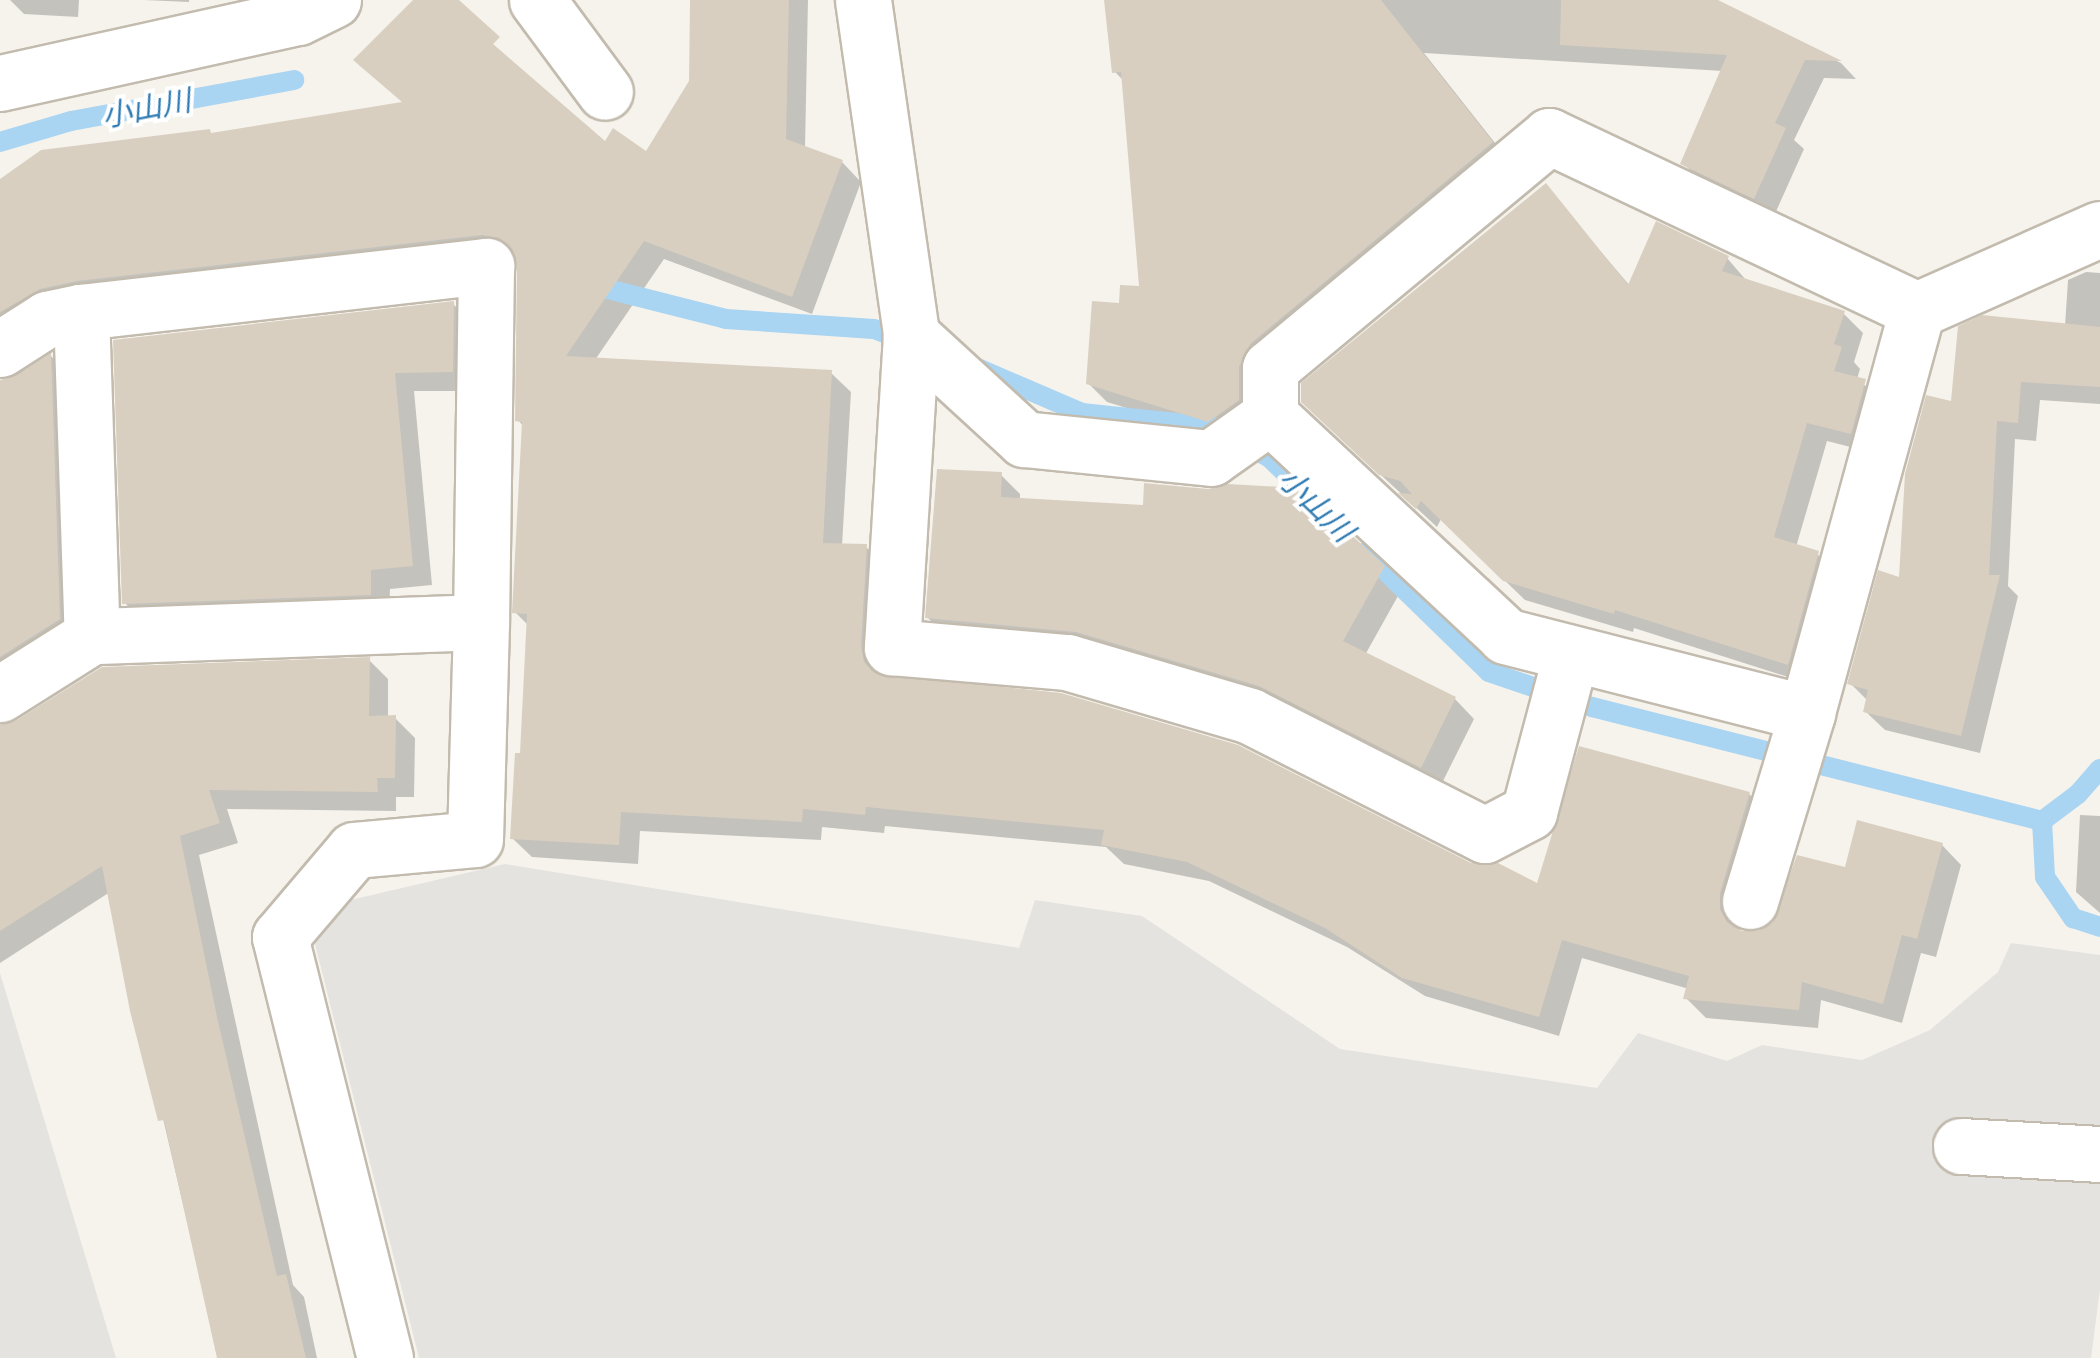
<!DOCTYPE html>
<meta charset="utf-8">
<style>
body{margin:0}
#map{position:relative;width:2100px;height:1358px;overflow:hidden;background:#f6f3ec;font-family:"Exo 2","Noto Sans JP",sans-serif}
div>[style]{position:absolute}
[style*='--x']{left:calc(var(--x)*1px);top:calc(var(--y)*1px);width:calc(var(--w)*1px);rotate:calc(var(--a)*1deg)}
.parking>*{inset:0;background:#e5e3e0}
.shadow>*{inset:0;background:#0003}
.stream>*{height:20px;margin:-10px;padding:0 10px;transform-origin:10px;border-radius:10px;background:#a9d4f2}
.building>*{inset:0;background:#d8cfc1}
.roads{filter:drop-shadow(2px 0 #c2bbae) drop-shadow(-2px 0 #c2bbae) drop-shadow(0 2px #c2bbae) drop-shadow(0 -2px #c2bbae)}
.minor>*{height:55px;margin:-27.5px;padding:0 27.5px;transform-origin:27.5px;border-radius:27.5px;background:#fff}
span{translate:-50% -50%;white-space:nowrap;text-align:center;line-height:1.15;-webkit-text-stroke:8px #fff;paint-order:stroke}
.water-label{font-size:30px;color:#2e7ab2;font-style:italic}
</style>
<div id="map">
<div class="parking">
<i style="clip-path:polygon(505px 864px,1019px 948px,1035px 900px,1142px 916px,1340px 1049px,1597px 1088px,1638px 1033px,1727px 1061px,1762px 1045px,1862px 1060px,1930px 1030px,1998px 972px,2011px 943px,2100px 955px,2100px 1289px,2091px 1358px,419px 1358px,315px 944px,346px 901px)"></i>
<i style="clip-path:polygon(0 973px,116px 1358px,0 1358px)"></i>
</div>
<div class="shadow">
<i style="clip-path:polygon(10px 0,79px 0,78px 17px,24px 14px)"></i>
<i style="clip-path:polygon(144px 0,189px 0,189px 2px)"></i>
<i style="clip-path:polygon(431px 0,438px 0,605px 144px,646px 155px,691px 82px,692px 0,808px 0,805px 148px,842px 162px,861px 182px,812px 314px,664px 259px,595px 360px,831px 373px,851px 392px,842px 546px,866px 547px,886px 567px,882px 678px,1539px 887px,1749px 794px,1769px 814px,1739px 914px,1739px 931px,1759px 934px,1847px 870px,1942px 845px,1961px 865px,1936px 957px,1921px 953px,1902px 1023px,1821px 1000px,1818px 1028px,1706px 1018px,1686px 998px,1689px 989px,1582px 958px,1559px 1036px,1425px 996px,1347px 947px,1209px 881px,1124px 864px,1106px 847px,885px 826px,884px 833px,822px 827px,821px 840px,640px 831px,638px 864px,532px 857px,512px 838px,522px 756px,529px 626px,515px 612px,524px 427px,518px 420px,517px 256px,504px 254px,0 345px,0 182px,209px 131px,213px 135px,405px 104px)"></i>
<i style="clip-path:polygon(1107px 0,1714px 0,1841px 63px,1856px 79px,1824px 78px,1794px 140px,1804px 149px,1774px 216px,1702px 182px,1683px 163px,1723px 71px,1424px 53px,1510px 162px,1228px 439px,1107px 402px,1088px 383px,1121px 306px,1142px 289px,1124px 81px,1115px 72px)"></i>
<i style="clip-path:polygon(1545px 186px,1630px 286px,1727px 258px,1746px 280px,1843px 313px,1863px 333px,1854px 362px,1860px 369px,1857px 379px,1884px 401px,1870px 452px,1827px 441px,1796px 547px,1817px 554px,1837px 573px,1807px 683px,1634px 628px,1633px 632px,1525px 600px,1441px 519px,1437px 527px,1324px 422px)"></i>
<i style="clip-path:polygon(2086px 272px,2100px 273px,2100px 404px,2040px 400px,2036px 441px,2015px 439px,2008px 586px,2018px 596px,1980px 753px,1885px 730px,1865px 711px,1868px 701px,1850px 683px,1902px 580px,1954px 404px,2065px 326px,2068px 280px)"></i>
<i style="clip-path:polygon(453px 304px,473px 323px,472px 391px,414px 391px,432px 585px,390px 589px,389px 614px,144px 622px,125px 603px)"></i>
<i style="clip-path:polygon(51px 356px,70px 376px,79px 639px,0 690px,0 383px)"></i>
<i style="clip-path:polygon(1001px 475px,1020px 494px,1020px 501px,1383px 568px,1403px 587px,1365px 655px,1455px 699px,1474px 719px,1441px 785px,947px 637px,928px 618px)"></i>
<i style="clip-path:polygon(369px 660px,388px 679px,388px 718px,395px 718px,415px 738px,414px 797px,396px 797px,396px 811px,227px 809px,238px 843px,199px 855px,293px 1285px,304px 1297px,317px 1358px,219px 1358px,110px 892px,0 963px,0 727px)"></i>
<i style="clip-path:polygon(2080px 815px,2100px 816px,2100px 913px,2076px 892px)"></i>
</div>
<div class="stream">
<i style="--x:0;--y:142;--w:74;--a:-16.5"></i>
<i style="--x:71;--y:121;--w:227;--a:-10.4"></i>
<i style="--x:587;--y:278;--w:12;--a:42"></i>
<i style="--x:596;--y:286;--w:134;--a:14.2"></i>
<i style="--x:726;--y:319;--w:148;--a:3.9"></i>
<i style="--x:874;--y:329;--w:36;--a:21"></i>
<i style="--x:968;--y:364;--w:124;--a:23.3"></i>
<i style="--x:1082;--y:413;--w:132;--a:6.1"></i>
<i style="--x:1213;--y:427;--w:65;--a:28.5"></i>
<i style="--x:1270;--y:458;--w:70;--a:44.4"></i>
<i style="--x:1366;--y:552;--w:172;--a:44.3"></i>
<i style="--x:1489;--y:672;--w:109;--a:18.8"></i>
<i style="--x:1592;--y:707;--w:464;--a:14.2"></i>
<i style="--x:2042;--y:821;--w:45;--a:-36.9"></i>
<i style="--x:2078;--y:794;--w:33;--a:-49"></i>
<i style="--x:2042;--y:821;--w:56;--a:86.9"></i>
<i style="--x:2045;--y:877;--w:50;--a:55.7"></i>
<i style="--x:2073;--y:918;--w:28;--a:18"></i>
</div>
<div class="building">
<i style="clip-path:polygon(413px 0,459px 0,500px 37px,493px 44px,605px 141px,613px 128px,646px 151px,689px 81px,690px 0,789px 0,786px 139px,843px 160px,792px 297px,644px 241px,566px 356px,832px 370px,823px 543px,867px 544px,861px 645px,864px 662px,875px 673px,1061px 693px,1238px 745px,1471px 863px,1498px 863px,1537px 883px,1579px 746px,1750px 792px,1720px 893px,1720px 909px,1727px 922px,1742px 931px,1758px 931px,1772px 923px,1797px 855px,1845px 867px,1857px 820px,1943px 843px,1917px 939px,1902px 935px,1883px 1004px,1802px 982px,1799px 1010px,1683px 999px,1689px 976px,1562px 940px,1539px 1017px,1402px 978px,1325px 928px,1187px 862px,1101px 845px,1104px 830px,866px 807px,865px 815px,803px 809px,802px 822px,621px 812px,619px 845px,510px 839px,515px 753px,520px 753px,527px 614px,512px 613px,522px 422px,515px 421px,517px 266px,512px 249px,499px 238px,482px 235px,77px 281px,40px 289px,0 312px,0 179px,41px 150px,210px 129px,211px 133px,402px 102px,353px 60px)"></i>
<i style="clip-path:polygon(1104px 0,1381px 0,1493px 142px,1250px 344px,1239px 367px,1239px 400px,1208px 422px,1086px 384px,1092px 301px,1119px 303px,1120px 285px,1139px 286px,1121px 72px,1112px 73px)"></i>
<i style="clip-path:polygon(1561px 0,1718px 0,1842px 61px,1805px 60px,1775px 123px,1786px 128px,1754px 199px,1680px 164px,1727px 55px,1560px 45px)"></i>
<i style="clip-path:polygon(1546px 183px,1628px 285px,1656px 221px,1729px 256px,1722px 271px,1845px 311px,1834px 344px,1842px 347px,1834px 371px,1866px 379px,1851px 434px,1807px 423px,1774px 537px,1819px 551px,1788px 665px,1615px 610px,1614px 614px,1503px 581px,1421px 501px,1416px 509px,1398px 493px,1412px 494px,1400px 481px,1379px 475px,1301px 402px,1301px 383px)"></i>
<i style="clip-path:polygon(454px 301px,453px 372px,395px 373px,413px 566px,371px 570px,371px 595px,122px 604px,113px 340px)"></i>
<i style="clip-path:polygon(1982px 315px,2100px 327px,2100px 387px,2021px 382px,2018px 423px,1997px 421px,1989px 575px,2000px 575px,1961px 736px,1863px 712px,1868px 690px,1847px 684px,1878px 570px,1899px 577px,1905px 474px,1926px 395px,1951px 401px,1958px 326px)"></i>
<i style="clip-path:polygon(51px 353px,60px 619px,0 657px,0 380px,17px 375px)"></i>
<i style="clip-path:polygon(937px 469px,1002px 472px,1001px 497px,1143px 505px,1144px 483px,1208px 489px,1228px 484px,1301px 488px,1385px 566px,1343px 641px,1456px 697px,1421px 768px,1259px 686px,1076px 632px,925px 618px)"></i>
<i style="clip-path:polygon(370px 657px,369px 716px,396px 715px,395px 778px,377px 778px,378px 792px,209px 790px,220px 823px,180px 836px,217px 1017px,277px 1276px,286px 1274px,306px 1358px,217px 1358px,164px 1120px,158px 1121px,130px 1011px,102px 866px,0 931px,0 725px,17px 720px,102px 667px)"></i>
</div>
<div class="roads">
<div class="minor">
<i style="--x:537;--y:0;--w:114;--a:53.5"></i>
<i style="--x:863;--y:0;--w:338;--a:81.8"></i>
<i style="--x:0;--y:83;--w:305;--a:-12.5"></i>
<i style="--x:298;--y:17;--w:39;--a:-26"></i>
<i style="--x:1917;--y:310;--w:418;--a:105.3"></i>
<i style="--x:1807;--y:713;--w:311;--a:-165.7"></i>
<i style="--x:1506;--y:636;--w:323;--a:-137"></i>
<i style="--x:1270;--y:416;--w:48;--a:-90"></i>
<i style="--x:1270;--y:368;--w:363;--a:-39.7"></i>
<i style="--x:1549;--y:136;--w:407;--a:25.3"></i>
<i style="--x:1917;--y:310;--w:200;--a:-23.9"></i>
<i style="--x:81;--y:312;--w:324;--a:88.1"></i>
<i style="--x:0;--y:349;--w:56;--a:-32.6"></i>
<i style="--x:47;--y:319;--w:35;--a:-12"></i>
<i style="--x:81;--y:312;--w:408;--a:-6.5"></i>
<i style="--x:486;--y:266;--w:356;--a:90.8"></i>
<i style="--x:481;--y:622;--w:389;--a:177.9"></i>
<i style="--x:92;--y:636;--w:109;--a:147.8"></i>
<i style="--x:1270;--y:416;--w:72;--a:144.6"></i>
<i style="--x:1211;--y:458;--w:188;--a:-174.2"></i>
<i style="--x:1024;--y:439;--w:154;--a:-137.4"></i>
<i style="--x:911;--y:335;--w:313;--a:93.5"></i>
<i style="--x:892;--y:647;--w:176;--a:4.9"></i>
<i style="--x:1067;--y:662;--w:191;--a:16.4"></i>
<i style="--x:1250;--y:716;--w:263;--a:26.9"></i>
<i style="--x:1485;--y:835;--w:50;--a:-27.6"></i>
<i style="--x:1529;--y:812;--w:163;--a:-75.1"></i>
<i style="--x:1750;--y:901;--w:196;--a:-73.1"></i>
<i style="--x:1961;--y:1146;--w:139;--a:3.3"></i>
<i style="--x:385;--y:1358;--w:434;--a:-104"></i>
<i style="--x:280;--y:937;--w:114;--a:-49.6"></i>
<i style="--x:354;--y:850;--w:121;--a:-5.2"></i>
<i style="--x:475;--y:839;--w:217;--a:-88.4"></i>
</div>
</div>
<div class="water-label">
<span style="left:146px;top:107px;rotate:-11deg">小山川</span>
<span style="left:1317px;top:504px;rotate:44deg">小山川</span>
</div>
</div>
